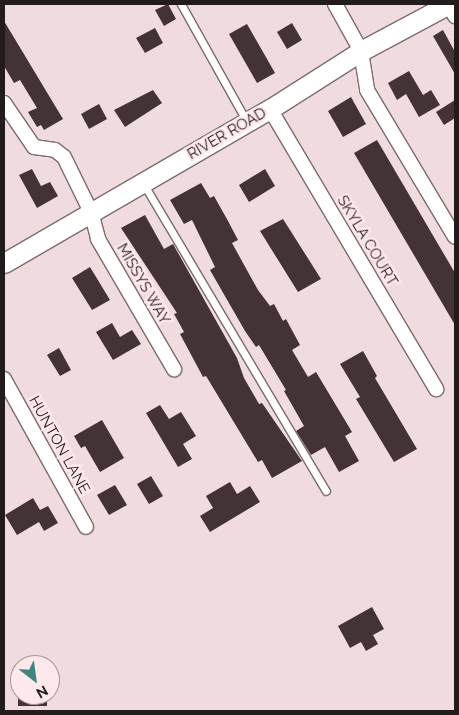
<!DOCTYPE html>
<style>
body{margin:0}
#map{position:relative;width:459px;height:715px;overflow:hidden;background:#f0dbde;font-family:Raleway,sans-serif}
div>[style]{position:absolute}
[style*='--x']{left:calc(var(--x)*1px);top:calc(var(--y)*1px);width:calc(var(--w)*1px);rotate:calc(var(--a)*1deg)}
.building>*{inset:0;background:#433335}
.roads{filter:drop-shadow(1px 0 #7d6b6e) drop-shadow(-1px 0 #7d6b6e) drop-shadow(0 1px #7d6b6e) drop-shadow(0 -1px #7d6b6e)}
.lane>*{height:7px;margin:-3.5px;padding:0 3.5px;transform-origin:3.5px;border-radius:3.5px;background:#fff}
.street>*{height:14px;margin:-7px;padding:0 7px;transform-origin:7px;border-radius:7px;background:#fff}
.secondary>*{height:19px;margin:-9.5px;padding:0 9.5px;transform-origin:9.5px;border-radius:9.5px;background:#fff}
span{translate:-50% -50%;white-space:nowrap;text-align:center;line-height:1.15;-webkit-text-stroke:5px #fde8eb;paint-order:stroke}
.street-label{font-size:15px;color:#231c1d}
.frame{position:absolute;inset:0;border:5px solid #231c1d;pointer-events:none}
.north{position:absolute;left:10px;top:655px;width:50px;height:50px;box-sizing:border-box;background:#fde8eb;border:1px solid #a69699;border-radius:50%;rotate:150deg;font-size:14px;font-weight:700;line-height:20px;text-align:center;color:#231c1d}
.north::after{content:'';display:block;margin:auto;width:18px;height:22px;background:#3e8580;clip-path:polygon(50% 0,100% 100%,50% 72%,0 100%)}
</style>
<div id="map">
<div class="building">
<i style="clip-path:polygon(168px 4px,176px 19px,164px 26px,155px 10px)"></i>
<i style="clip-path:polygon(4px 21px,63px 119px,44px 130px,41px 125px,37px 127px,28px 112px,37px 108px,20px 80px,14px 83px,4px 66px)"></i>
<i style="clip-path:polygon(292px 23px,302px 40px,287px 49px,277px 32px)"></i>
<i style="clip-path:polygon(247px 24px,275px 73px,257px 83px,229px 34px)"></i>
<i style="clip-path:polygon(155px 28px,163px 43px,145px 53px,136px 38px)"></i>
<i style="clip-path:polygon(443px 30px,455px 52px,455px 74px,433px 36px)"></i>
<i style="clip-path:polygon(409px 71px,423px 95px,431px 90px,440px 105px,419px 117px,406px 94px,397px 100px,388px 83px)"></i>
<i style="clip-path:polygon(153px 90px,162px 103px,125px 127px,114px 110px)"></i>
<i style="clip-path:polygon(351px 97px,366px 124px,343px 137px,328px 111px)"></i>
<i style="clip-path:polygon(455px 100px,455px 118px,444px 125px,436px 112px)"></i>
<i style="clip-path:polygon(99px 104px,107px 119px,89px 129px,81px 114px)"></i>
<i style="clip-path:polygon(377px 140px,455px 273px,455px 325px,354px 153px)"></i>
<i style="clip-path:polygon(32px 169px,41px 186px,50px 182px,58px 196px,37px 208px,19px 175px)"></i>
<i style="clip-path:polygon(265px 169px,275px 186px,249px 202px,239px 185px)"></i>
<i style="clip-path:polygon(201px 183px,210px 198px,214px 196px,228px 221px,238px 240px,232px 243px,258px 290px,270px 306px,274px 304px,283px 321px,286px 319px,300px 345px,292px 350px,308px 377px,316px 372px,352px 432px,345px 436px,359px 461px,339px 472px,325px 447px,311px 455px,296px 431px,304px 426px,284px 391px,286px 390px,259px 345px,256px 347px,245px 331px,210px 270px,215px 267px,192px 220px,184px 224px,170px 200px)"></i>
<i style="clip-path:polygon(145px 215px,164px 249px,173px 244px,237px 358px,244px 378px,259px 404px,262px 403px,302px 461px,272px 478px,262px 460px,258px 462px,206px 376px,203px 377px,180px 334px,184px 332px,174px 314px,177px 313px,121px 228px)"></i>
<i style="clip-path:polygon(283px 219px,321px 279px,298px 292px,260px 231px)"></i>
<i style="clip-path:polygon(90px 267px,110px 300px,92px 310px,72px 278px)"></i>
<i style="clip-path:polygon(112px 323px,120px 337px,132px 330px,141px 344px,113px 360px,96px 332px)"></i>
<i style="clip-path:polygon(59px 348px,71px 370px,60px 376px,47px 355px)"></i>
<i style="clip-path:polygon(363px 351px,377px 376px,375px 378px,417px 449px,394px 462px,356px 399px,360px 397px,340px 364px)"></i>
<i style="clip-path:polygon(160px 405px,169px 419px,181px 412px,196px 436px,183px 444px,192px 459px,178px 467px,146px 413px)"></i>
<i style="clip-path:polygon(102px 420px,124px 458px,100px 472px,85px 446px,81px 448px,74px 436px)"></i>
<i style="clip-path:polygon(151px 476px,163px 496px,149px 504px,137px 484px)"></i>
<i style="clip-path:polygon(230px 482px,237px 494px,250px 486px,260px 502px,210px 532px,200px 516px,213px 508px,206px 496px)"></i>
<i style="clip-path:polygon(115px 485px,127px 505px,109px 515px,97px 495px)"></i>
<i style="clip-path:polygon(33px 498px,40px 510px,48px 506px,58px 523px,44px 531px,39px 522px,17px 535px,5px 515px)"></i>
<i style="clip-path:polygon(372px 607px,384px 629px,373px 635px,378px 644px,366px 651px,361px 642px,350px 648px,338px 626px)"></i>
<i style="clip-path:polygon(18px 695px,47px 695px,47px 706px,18px 706px)"></i>
</div>
<div class="roads">
<div class="lane">
<i style="--x:181;--y:4;--w:135;--a:60.8"></i>
<i style="--x:143;--y:183;--w:358;--a:59.3"></i>
</div>
<div class="street">
<i style="--x:335;--y:4;--w:54;--a:61"></i>
<i style="--x:361;--y:51;--w:39;--a:81"></i>
<i style="--x:367;--y:90;--w:171;--a:59.1"></i>
<i style="--x:448;--y:4;--w:14;--a:60"></i>
<i style="--x:4;--y:103;--w:53;--a:55.7"></i>
<i style="--x:34;--y:147;--w:21;--a:8"></i>
<i style="--x:55;--y:150;--w:11;--a:38"></i>
<i style="--x:64;--y:157;--w:61;--a:63.9"></i>
<i style="--x:91;--y:212;--w:28;--a:75"></i>
<i style="--x:98;--y:239;--w:151;--a:59.7"></i>
<i style="--x:270;--y:109;--w:326;--a:59.3"></i>
<i style="--x:4;--y:379;--w:169;--a:61"></i>
</div>
<div class="secondary">
<i style="--x:4;--y:263;--w:307;--a:-30.1"></i>
<i style="--x:270;--y:109;--w:108;--a:-32.5"></i>
<i style="--x:361;--y:51;--w:100;--a:-28.1"></i>
</div>
</div>
<div class="street-label">
<span style="left:227px;top:134px;rotate:-30deg">RIVER ROAD</span>
<span style="left:367px;top:241px;rotate:59deg">SKYLA COURT</span>
<span style="left:143px;top:284px;rotate:60deg">MISSYS WAY</span>
<span style="left:59px;top:445px;rotate:61deg">HUNTON LANE</span>
</div>
<div class="frame"></div>
<div class="north">N</div>
</div>
